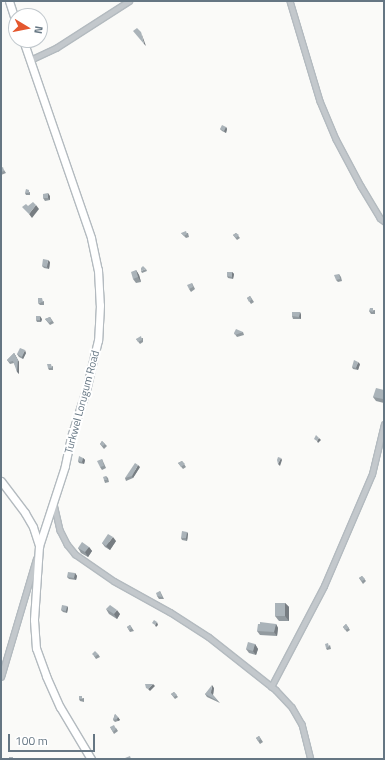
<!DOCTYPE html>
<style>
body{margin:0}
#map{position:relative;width:385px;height:760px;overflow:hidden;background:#fafaf8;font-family:"Titillium Web",sans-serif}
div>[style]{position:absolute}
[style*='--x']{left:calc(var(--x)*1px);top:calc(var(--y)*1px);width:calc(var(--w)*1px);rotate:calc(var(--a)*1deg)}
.roads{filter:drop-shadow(1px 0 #b3babf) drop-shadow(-1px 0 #b3babf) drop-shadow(0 1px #b3babf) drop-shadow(0 -1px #b3babf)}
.street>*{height:4.5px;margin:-2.25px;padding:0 2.25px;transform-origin:2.25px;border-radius:2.25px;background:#c3c8cc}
.secondary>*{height:7px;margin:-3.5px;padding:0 3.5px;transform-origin:3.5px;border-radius:3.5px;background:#fff}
.wall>*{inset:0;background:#929a9f}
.shaded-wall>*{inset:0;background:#777d82}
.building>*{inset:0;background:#aab3b9}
span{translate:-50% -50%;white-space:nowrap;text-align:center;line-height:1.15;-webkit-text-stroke:4px #fff;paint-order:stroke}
.street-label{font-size:11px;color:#657683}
.frame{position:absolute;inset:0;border:2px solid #657683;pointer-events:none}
.north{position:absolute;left:8px;top:8px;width:40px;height:40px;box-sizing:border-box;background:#fff;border:1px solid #c1c8cd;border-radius:50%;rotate:100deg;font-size:11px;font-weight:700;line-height:16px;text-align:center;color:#657683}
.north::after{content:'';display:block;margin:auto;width:14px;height:18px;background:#e4572e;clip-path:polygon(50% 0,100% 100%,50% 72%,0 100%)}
.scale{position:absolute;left:8px;top:734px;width:87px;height:18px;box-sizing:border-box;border:2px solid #657683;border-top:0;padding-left:5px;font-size:12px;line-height:14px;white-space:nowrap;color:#657683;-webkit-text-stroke:3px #fff;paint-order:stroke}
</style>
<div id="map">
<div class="roads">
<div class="street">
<i style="--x:290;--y:1;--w:104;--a:73.3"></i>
<i style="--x:320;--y:101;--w:41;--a:67.2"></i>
<i style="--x:336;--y:139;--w:53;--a:62"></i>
<i style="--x:361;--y:186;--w:37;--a:59"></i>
<i style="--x:380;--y:218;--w:5;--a:37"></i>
<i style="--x:30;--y:60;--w:29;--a:-25"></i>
<i style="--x:56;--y:48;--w:87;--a:-32.8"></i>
<i style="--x:54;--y:504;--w:27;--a:77"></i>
<i style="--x:60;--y:530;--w:16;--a:63"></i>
<i style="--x:67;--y:544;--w:13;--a:51"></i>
<i style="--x:75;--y:554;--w:47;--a:34.7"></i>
<i style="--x:114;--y:581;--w:64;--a:29"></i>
<i style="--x:170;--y:612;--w:46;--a:32.7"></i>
<i style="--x:209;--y:637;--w:85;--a:38.3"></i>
<i style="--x:276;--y:690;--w:23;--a:47"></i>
<i style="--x:292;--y:707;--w:20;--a:60"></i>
<i style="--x:302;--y:724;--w:36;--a:76"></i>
<i style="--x:1;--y:677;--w:123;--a:-73.5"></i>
<i style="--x:271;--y:687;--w:114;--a:-62.3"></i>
<i style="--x:324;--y:586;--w:122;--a:-66.8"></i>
<i style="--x:372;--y:474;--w:51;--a:-76.5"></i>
</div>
<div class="secondary">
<i style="--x:9;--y:1;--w:22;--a:72"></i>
<i style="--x:23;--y:40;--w:209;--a:71"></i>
<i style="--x:91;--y:238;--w:33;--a:78"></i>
<i style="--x:98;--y:270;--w:35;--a:87"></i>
<i style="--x:100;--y:305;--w:35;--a:93"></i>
<i style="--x:98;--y:340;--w:51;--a:103.5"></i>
<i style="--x:86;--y:390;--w:49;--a:107.7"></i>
<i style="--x:71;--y:437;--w:30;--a:102"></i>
<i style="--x:65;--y:466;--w:84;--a:108"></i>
<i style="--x:39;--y:546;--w:74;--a:93.9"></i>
<i style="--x:34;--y:620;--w:28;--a:86"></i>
<i style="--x:36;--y:648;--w:30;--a:70"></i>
<i style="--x:46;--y:676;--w:34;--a:66"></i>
<i style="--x:60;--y:707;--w:61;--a:59.2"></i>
<i style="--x:1;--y:481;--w:40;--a:53"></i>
<i style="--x:25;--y:513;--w:16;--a:60"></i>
<i style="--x:33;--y:527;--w:20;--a:72"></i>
</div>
</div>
<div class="wall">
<i style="clip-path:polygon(226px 127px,227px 129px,226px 133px,222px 131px,220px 129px)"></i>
<i style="clip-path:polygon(1px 168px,4px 170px,6px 173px,1px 175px)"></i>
<i style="clip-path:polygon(30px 192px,30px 195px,26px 195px,25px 193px)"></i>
<i style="clip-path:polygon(50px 196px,50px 200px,45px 201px,43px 198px)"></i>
<i style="clip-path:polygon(181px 233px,188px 233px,189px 237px,186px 238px)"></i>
<i style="clip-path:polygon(236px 233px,240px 238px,237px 240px,233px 235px)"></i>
<i style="clip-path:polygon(50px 262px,49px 269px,44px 268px,42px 266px)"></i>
<i style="clip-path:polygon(146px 269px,147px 271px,142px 273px,141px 271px)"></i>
<i style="clip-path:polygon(136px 270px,139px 275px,141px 282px,136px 283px,133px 279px)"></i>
<i style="clip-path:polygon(232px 272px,234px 274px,233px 279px,228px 278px,227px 276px)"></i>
<i style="clip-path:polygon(339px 274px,341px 277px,342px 281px,338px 282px,336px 280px)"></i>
<i style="clip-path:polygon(192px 283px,195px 289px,191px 292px,189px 289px)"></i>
<i style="clip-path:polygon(250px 296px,254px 302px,251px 304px,247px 298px)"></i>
<i style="clip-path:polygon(44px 301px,44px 305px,40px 305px,38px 303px)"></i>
<i style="clip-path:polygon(375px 310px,375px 314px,371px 314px,369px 311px)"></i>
<i style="clip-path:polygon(300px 312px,301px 315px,301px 319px,293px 319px,292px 316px)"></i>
<i style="clip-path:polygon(50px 317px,54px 323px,50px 325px,45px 319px)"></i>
<i style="clip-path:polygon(42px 319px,41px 322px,37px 322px,36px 320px)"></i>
<i style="clip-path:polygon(243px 332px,244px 335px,237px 337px,234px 333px)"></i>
<i style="clip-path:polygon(143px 338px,143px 342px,140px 344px,136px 339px)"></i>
<i style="clip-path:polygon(14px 353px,19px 362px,19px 374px,14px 363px,10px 364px,7px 360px)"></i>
<i style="clip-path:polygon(26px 353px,23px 359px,19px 357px,17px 354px)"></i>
<i style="clip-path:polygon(360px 364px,358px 370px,353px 369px,352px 367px)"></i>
<i style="clip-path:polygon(53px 366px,53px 370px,49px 370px,48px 368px)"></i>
<i style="clip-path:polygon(384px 390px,384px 403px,376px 401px,373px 397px)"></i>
<i style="clip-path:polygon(102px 441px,107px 446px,104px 449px,100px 444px)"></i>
<i style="clip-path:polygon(83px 458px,85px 460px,84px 464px,79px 463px,78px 461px)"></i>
<i style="clip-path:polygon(102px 459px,106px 468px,102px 470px,100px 467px)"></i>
<i style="clip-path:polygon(182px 461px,186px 467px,183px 469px,178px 463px)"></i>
<i style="clip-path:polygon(140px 467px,133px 478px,126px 481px,125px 478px)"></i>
<i style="clip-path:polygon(106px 476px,108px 478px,109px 482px,105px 483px,104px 480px)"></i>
<i style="clip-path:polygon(187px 532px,188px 534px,187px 541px,182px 540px,181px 538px)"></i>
<i style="clip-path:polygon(116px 541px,110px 550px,105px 547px,102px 543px)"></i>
<i style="clip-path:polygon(89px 547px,92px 551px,88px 557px,81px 553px,78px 548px)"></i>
<i style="clip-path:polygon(75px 573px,77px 576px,76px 580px,69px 579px,67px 577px)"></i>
<i style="clip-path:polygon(362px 576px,366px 581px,363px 584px,359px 578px)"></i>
<i style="clip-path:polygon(160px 591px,164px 599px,159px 599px,157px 596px)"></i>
<i style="clip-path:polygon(285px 603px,289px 607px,289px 621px,279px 621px,275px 616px)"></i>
<i style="clip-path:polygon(67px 606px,68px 608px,67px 613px,63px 612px,61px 610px)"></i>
<i style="clip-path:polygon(106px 609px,120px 614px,117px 619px,109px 614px)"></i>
<i style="clip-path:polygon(276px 624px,278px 628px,277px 636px,260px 635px,257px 631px)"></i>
<i style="clip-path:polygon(346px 624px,350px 630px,347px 632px,343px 627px)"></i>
<i style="clip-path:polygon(130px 625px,134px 631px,130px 632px,127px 627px)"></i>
<i style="clip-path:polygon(255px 644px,258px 649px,256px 655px,249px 653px,246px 649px)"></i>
<i style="clip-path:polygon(330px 645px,331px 649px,327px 650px,326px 648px)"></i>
<i style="clip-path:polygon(98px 654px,100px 657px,96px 659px,94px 656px)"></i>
<i style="clip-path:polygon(214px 688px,213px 695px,220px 703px,207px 697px,205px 694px)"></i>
<i style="clip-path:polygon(174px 692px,178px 697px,175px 699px,171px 694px)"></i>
<i style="clip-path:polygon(84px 698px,84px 702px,80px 701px,79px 699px)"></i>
<i style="clip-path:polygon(115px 714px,120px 720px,118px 721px,115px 722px,113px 720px)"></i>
<i style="clip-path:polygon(110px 727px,116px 728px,118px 731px,114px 734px)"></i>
<i style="clip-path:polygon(259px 736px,263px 742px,260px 744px,256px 738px)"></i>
</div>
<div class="shaded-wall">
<i style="clip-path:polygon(141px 32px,142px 35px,146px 46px,144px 44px)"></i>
<i style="clip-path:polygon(226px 127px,227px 129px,226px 133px,224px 131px)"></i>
<i style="clip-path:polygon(48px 193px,50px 196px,50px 200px,48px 198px)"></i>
<i style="clip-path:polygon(36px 205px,39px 209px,32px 218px,29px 214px)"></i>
<i style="clip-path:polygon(48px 260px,50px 262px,49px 269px,47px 267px)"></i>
<i style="clip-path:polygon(136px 270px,139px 275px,141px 282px,138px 277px)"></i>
<i style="clip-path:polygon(232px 272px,234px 274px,233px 279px,232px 277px)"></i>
<i style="clip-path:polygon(300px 312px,301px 315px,301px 319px,299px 317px)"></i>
<i style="clip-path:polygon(40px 316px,42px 319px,41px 322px,40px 320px)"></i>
<i style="clip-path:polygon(25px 350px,26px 353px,23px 359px,22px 357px)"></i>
<i style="clip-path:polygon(14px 353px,19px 362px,19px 374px,17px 372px)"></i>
<i style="clip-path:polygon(358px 362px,360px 364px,358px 370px,356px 368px)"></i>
<i style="clip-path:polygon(319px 438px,321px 440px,318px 443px,317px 441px)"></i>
<i style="clip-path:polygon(83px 458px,85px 460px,84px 464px,82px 462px)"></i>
<i style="clip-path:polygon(281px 458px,282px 460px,280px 466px,278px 464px)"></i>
<i style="clip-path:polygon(138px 465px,140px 467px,133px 478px,132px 476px)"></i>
<i style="clip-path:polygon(187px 532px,188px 534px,187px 541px,186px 538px)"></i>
<i style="clip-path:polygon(113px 537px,116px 541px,110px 550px,106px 546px)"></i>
<i style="clip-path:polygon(89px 547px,92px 551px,88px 557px,85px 552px)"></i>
<i style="clip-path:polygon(75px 573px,77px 576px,76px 580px,74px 578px)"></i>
<i style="clip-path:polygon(285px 603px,289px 607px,289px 621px,285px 616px)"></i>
<i style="clip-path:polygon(67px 606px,68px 608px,67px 613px,66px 611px)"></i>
<i style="clip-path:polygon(117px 610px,120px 614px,117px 619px,114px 614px)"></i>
<i style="clip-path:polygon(157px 622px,158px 625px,156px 627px,155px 625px)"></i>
<i style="clip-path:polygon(276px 624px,278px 628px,277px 636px,274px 632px)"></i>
<i style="clip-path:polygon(255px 644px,258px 649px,256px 655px,253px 651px)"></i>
<i style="clip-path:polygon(153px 684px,155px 686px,150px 691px,148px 689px)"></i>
<i style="clip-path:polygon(212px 685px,214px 688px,213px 695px,211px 693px)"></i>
<i style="clip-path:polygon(118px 717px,120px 720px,118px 721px,117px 719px)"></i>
</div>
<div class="building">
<i style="clip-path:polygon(137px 28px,141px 32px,144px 44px,133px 31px)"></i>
<i style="clip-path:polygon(222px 125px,226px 127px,224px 131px,220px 129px)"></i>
<i style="clip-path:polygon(3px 167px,4px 171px,1px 172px,1px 168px)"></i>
<i style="clip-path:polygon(26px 189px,29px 190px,29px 193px,25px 193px)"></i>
<i style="clip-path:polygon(48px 193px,48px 198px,43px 198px,43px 194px)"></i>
<i style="clip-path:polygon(33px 202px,36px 205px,29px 214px,22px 207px,26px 204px,28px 206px)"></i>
<i style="clip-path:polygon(186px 231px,187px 234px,184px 236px,181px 233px)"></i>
<i style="clip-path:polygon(236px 233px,239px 235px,236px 238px,233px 235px)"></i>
<i style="clip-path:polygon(43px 259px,48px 260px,47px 267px,42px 266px)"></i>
<i style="clip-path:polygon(143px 266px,146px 269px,141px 271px,141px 268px)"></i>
<i style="clip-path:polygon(136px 270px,138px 277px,133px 279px,131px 272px)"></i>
<i style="clip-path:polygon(227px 272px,232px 272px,232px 277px,227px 276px)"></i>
<i style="clip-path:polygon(339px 274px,340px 279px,336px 280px,334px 275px)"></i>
<i style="clip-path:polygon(192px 283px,193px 287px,189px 289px,187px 285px)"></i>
<i style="clip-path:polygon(250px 296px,252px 299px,249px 302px,247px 298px)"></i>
<i style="clip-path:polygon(38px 298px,42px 298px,43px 302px,38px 303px)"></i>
<i style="clip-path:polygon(370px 308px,373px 308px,373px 312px,369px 311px)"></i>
<i style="clip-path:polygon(292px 312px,300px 312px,299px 317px,292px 316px)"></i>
<i style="clip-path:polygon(36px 316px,40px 316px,40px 320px,36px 320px)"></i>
<i style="clip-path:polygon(50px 317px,52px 321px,49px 323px,45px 319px)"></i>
<i style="clip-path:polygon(236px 329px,243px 332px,235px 335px,234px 333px)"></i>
<i style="clip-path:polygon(141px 336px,142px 340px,138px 342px,136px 339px)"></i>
<i style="clip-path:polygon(20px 348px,25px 350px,22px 357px,17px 354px)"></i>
<i style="clip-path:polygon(14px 353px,18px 360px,17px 372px,13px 361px,9px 362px,7px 360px)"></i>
<i style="clip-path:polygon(354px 360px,358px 362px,356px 368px,352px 367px)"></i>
<i style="clip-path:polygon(47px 364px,51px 364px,52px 368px,48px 368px)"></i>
<i style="clip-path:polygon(376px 388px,384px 390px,384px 395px,383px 399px,373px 397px)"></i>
<i style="clip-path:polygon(316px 435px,319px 438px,317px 441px,314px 439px)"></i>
<i style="clip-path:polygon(102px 441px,105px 444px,103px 446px,100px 444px)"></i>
<i style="clip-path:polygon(79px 456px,83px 458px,82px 462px,78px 461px)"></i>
<i style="clip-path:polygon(278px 457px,281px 458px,278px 464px,277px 460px)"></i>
<i style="clip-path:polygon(102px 459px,104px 466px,100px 467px,97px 461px)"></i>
<i style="clip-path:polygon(182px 461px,185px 464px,181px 467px,178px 463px)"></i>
<i style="clip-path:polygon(135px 463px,138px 465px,132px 476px,125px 478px)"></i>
<i style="clip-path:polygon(106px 476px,107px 480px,104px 480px,103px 477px)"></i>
<i style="clip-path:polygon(182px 531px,187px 532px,186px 538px,181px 538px)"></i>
<i style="clip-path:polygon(108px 534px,113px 537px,106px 546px,102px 543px)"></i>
<i style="clip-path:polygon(82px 542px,89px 547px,85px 552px,78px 548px)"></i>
<i style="clip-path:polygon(68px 572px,75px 573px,74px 578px,67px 577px)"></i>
<i style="clip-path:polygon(362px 576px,365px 579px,362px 581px,359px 578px)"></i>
<i style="clip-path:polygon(160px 591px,162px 597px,157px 596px,156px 593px)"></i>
<i style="clip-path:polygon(275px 603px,285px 603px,285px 616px,275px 616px)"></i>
<i style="clip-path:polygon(62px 605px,67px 606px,66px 611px,61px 610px)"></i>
<i style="clip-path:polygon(110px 605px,117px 610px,114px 614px,106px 609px)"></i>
<i style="clip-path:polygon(154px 620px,157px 622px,155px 625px,152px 623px)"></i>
<i style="clip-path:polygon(260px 622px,276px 624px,274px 632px,257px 631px,258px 624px,260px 624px)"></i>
<i style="clip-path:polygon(346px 624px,349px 628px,345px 630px,343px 627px)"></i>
<i style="clip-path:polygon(130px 625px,132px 628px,129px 630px,127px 627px)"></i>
<i style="clip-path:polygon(248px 642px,255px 644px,253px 651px,246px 649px)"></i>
<i style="clip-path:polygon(328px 643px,329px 647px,326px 648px,325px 644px)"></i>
<i style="clip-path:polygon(95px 651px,98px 654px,95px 657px,92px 654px)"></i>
<i style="clip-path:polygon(145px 684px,153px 684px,148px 689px,146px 688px)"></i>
<i style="clip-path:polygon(212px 685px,211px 693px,218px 701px,205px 694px)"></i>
<i style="clip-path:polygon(174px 692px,177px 695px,174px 697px,171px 694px)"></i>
<i style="clip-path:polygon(79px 696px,82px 696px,82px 699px,79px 699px)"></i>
<i style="clip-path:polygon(115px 714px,118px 717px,117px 719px,113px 720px)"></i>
<i style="clip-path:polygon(114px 725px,116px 729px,113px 732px,110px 727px)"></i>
<i style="clip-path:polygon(259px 736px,261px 739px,258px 741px,256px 738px)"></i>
<i style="clip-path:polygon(130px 756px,131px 759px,126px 759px,125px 758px)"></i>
<i style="clip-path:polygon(9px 757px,13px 757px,13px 759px,9px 759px)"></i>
</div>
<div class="street-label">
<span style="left:82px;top:402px;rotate:-75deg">Turkwel Lorugum Road</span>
</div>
<div class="frame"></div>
<div class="north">N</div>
<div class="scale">100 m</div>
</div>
